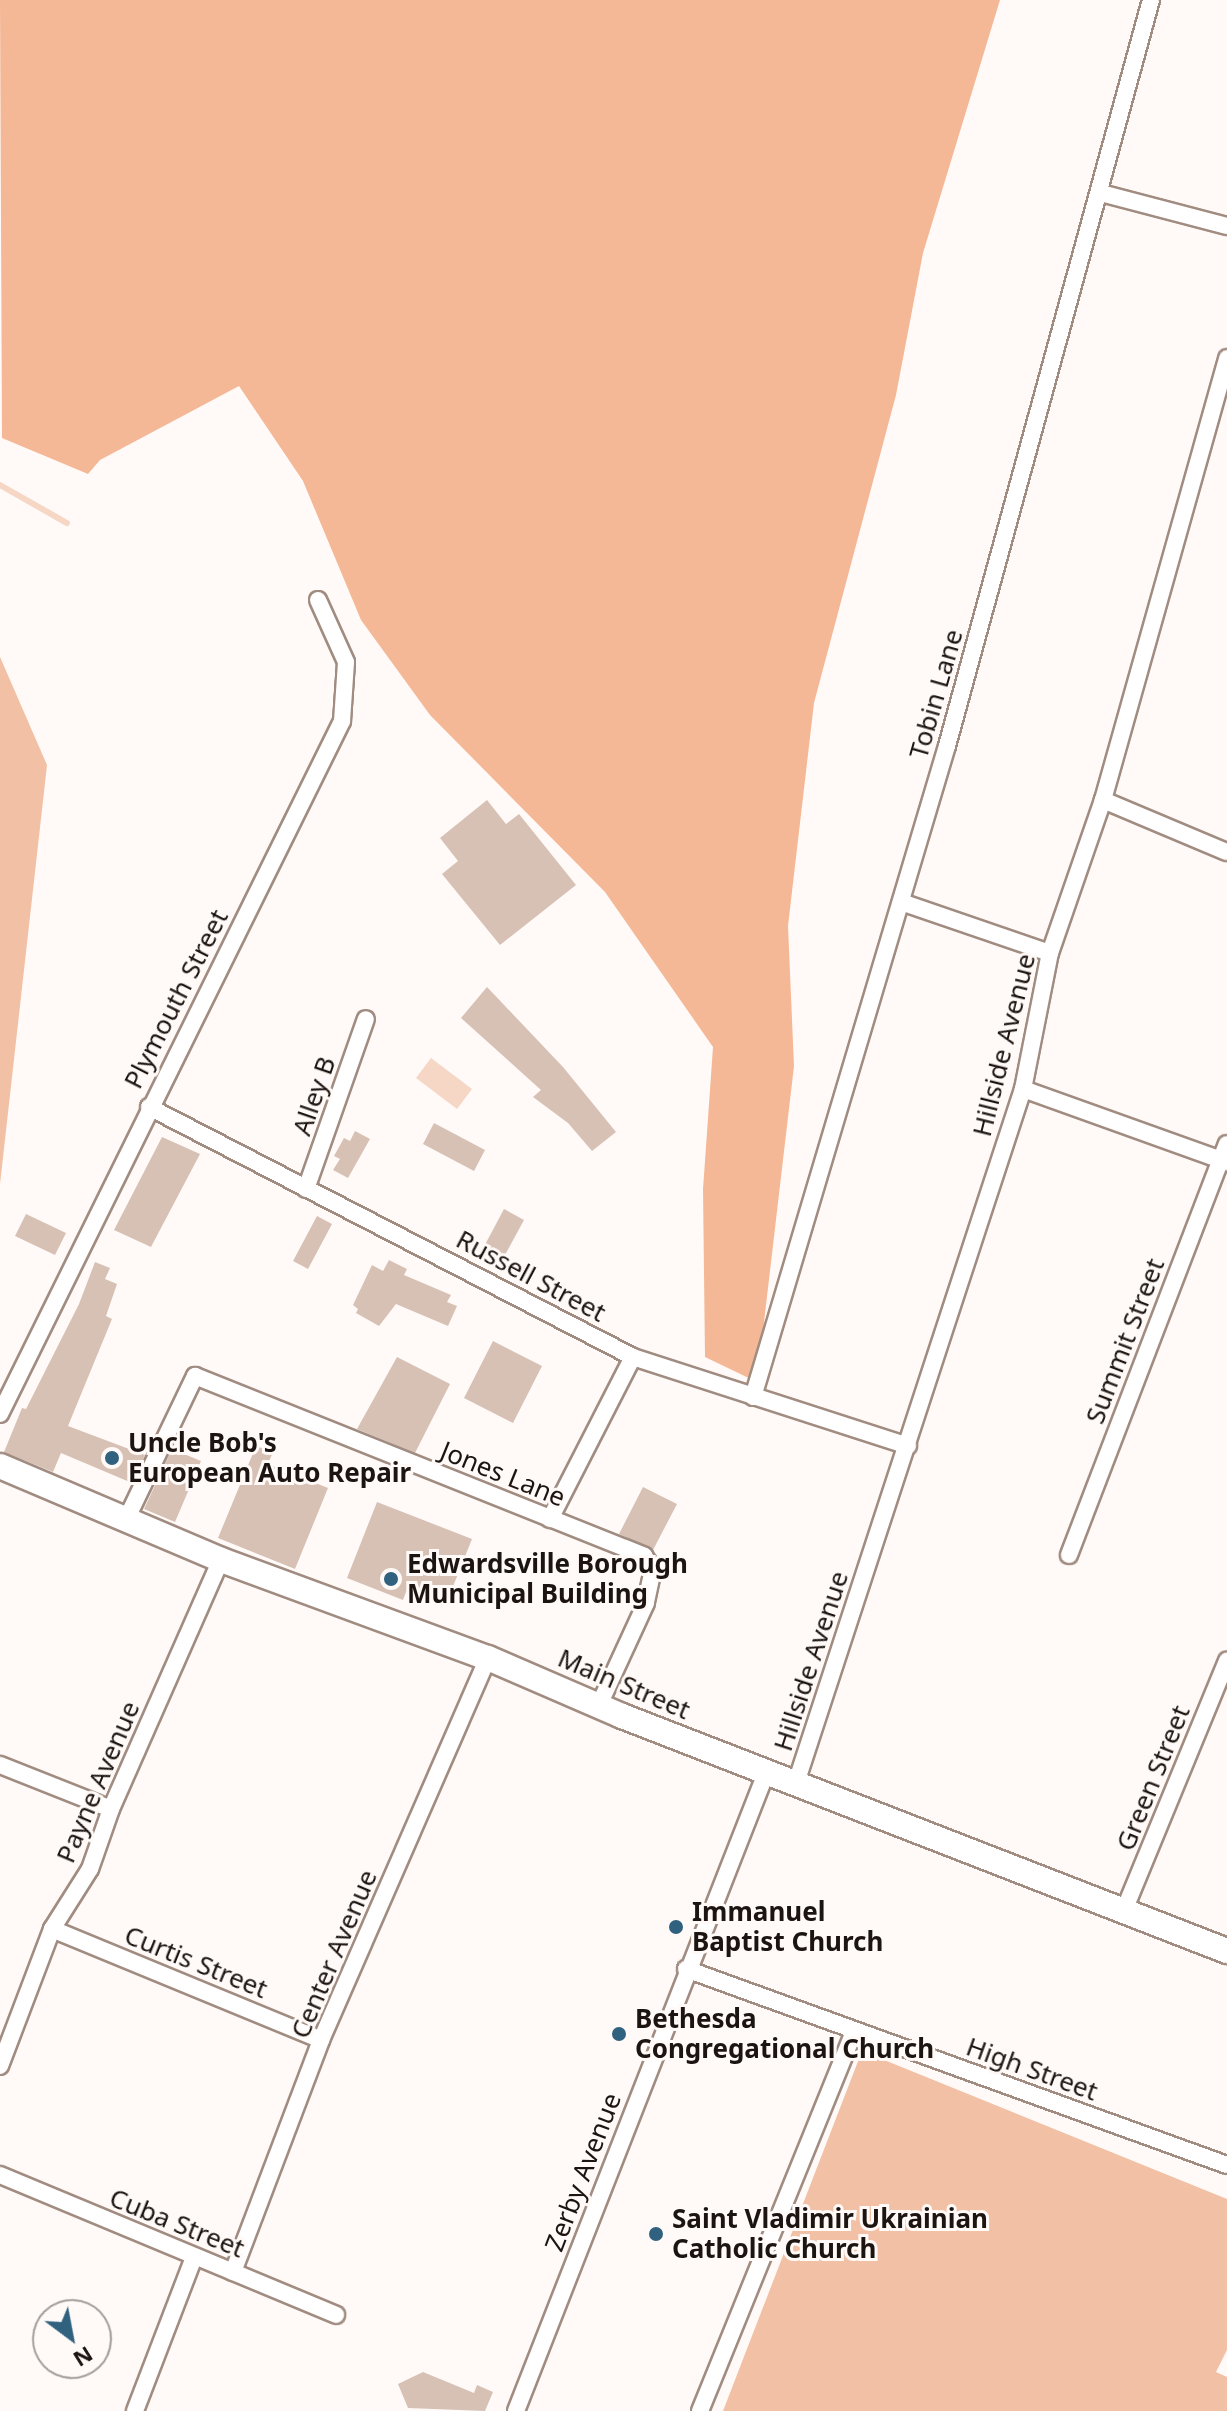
<!DOCTYPE html>
<style>
body{margin:0}
#map{position:relative;width:1227px;height:2411px;overflow:hidden;background:#fffaf7;font-family:"Noto Sans",sans-serif}
div>[style]{position:absolute}
[style*='--x']{left:calc(var(--x)*1px);top:calc(var(--y)*1px);width:calc(var(--w)*1px);rotate:calc(var(--a)*1deg)}
.green>*{inset:0;background:#f1c0a5}
.forest>*{inset:0;background:#f5b896}
.water>*{inset:0;background:#f6d6c5}
.stream>*{height:6px;margin:-3px;padding:0 3px;transform-origin:3px;border-radius:3px;background:#f6d6c5}
.building>*{inset:0;background:#d7c1b5}
.roads{filter:drop-shadow(2px 0 #a18c81) drop-shadow(-2px 0 #a18c81) drop-shadow(0 2px #a18c81) drop-shadow(0 -2px #a18c81)}
.street>*{height:16px;margin:-8px;padding:0 8px;transform-origin:8px;border-radius:8px;background:#fff}
.secondary>*{height:24px;margin:-12px;padding:0 12px;transform-origin:12px;border-radius:12px;background:#fff}
.dots>*{width:22px;height:22px;translate:-50% -50%;box-sizing:border-box;border:4px solid #fffaf7;border-radius:50%}
span{translate:-50% -50%;white-space:nowrap;text-align:center;line-height:1.15;-webkit-text-stroke:6px #fffaf7;paint-order:stroke}
.street-label{font-size:26px;color:#1c1410}
.poi-label{font-size:26px;color:#1c1410;font-weight:700}
.left{translate:0 -50%;text-align:left}
.north{position:absolute;left:32px;top:2299px;width:80px;height:80px;box-sizing:border-box;background:#fffaf7;border:2px solid #a49e9b;border-radius:50%;rotate:148deg;font-size:22px;font-weight:700;line-height:32px;text-align:center;color:#1c1410}
.north::after{content:'';display:block;margin:auto;width:28px;height:36px;background:#30617f;clip-path:polygon(50% 0,100% 100%,50% 72%,0 100%)}
</style>
<div id="map">
<div class="green">
<i style="clip-path:polygon(0 657px,47px 765px,0 1184px)"></i>
<i style="clip-path:polygon(862px 2051px,1227px 2199px,1227px 2350px,1216px 2372px,1227px 2377px,1227px 2411px,723px 2411px)"></i>
</div>
<div class="forest">
<i style="clip-path:polygon(0 0,1000px 0,923px 253px,896px 395px,814px 703px,788px 926px,794px 1066px,757px 1382px,705px 1357px,703px 1189px,713px 1047px,605px 892px,430px 715px,361px 620px,303px 481px,239px 386px,100px 460px,88px 474px,2px 438px)"></i>
</div>
<div class="water">
<i style="clip-path:polygon(431px 1058px,472px 1089px,457px 1109px,416px 1078px)"></i>
</div>
<div class="stream">
<i style="--x:0;--y:485;--w:77;--a:29.6"></i>
</div>
<div class="building">
<i style="clip-path:polygon(487px 800px,506px 824px,519px 814px,576px 885px,500px 945px,442px 874px,458px 861px,440px 838px)"></i>
<i style="clip-path:polygon(487px 987px,563px 1067px,616px 1132px,592px 1151px,568px 1123px,533px 1097px,541px 1090px,461px 1018px)"></i>
<i style="clip-path:polygon(434px 1123px,485px 1150px,474px 1171px,423px 1144px)"></i>
<i style="clip-path:polygon(355px 1131px,370px 1139px,348px 1178px,333px 1170px,340px 1159px,334px 1156px,344px 1138px,350px 1141px)"></i>
<i style="clip-path:polygon(162px 1137px,200px 1154px,151px 1247px,114px 1230px)"></i>
<i style="clip-path:polygon(504px 1209px,524px 1220px,499px 1266px,479px 1256px)"></i>
<i style="clip-path:polygon(26px 1214px,66px 1233px,55px 1255px,15px 1236px)"></i>
<i style="clip-path:polygon(317px 1216px,332px 1224px,308px 1269px,293px 1261px)"></i>
<i style="clip-path:polygon(389px 1260px,407px 1269px,404px 1275px,451px 1295px,447px 1302px,457px 1306px,448px 1326px,396px 1304px,379px 1326px,356px 1313px,358px 1309px,353px 1305px,372px 1265px,383px 1271px)"></i>
<i style="clip-path:polygon(95px 1262px,110px 1268px,105px 1279px,117px 1284px,106px 1316px,112px 1319px,68px 1426px,145px 1455px,132px 1483px,61px 1453px,53px 1472px,4px 1452px,22px 1408px,26px 1409px,79px 1304px)"></i>
<i style="clip-path:polygon(493px 1341px,542px 1366px,513px 1423px,464px 1398px)"></i>
<i style="clip-path:polygon(397px 1357px,450px 1384px,415px 1453px,357px 1429px)"></i>
<i style="clip-path:polygon(256px 1446px,273px 1452px,268px 1464px,328px 1488px,295px 1569px,218px 1538px)"></i>
<i style="clip-path:polygon(172px 1449px,201px 1461px,175px 1522px,144px 1509px)"></i>
<i style="clip-path:polygon(643px 1487px,677px 1504px,653px 1550px,619px 1534px)"></i>
<i style="clip-path:polygon(377px 1502px,472px 1539px,448px 1599px,409px 1584px,403px 1600px,347px 1578px)"></i>
<i style="clip-path:polygon(423px 2372px,474px 2393px,477px 2385px,493px 2392px,485px 2411px,408px 2408px,398px 2384px)"></i>
</div>
<div class="roads">
<div class="street">
<i style="--x:1101;--y:193;--w:130;--a:14.7"></i>
<i style="--x:1103;--y:800;--w:134;--a:22.8"></i>
<i style="--x:901;--y:902;--w:157;--a:18.9"></i>
<i style="--x:1023;--y:1089;--w:217;--a:19.7"></i>
<i style="--x:149;--y:1107;--w:545;--a:27.32"></i>
<i style="--x:633;--y:1357;--w:289;--a:17.9"></i>
<i style="--x:306;--y:1189;--w:180;--a:-70.6"></i>
<i style="--x:753;--y:1397;--w:679;--a:-73.41"></i>
<i style="--x:947;--y:746;--w:773;--a:-74.71"></i>
<i style="--x:0;--y:1414;--w:773;--a:-63.73"></i>
<i style="--x:342;--y:721;--w:59;--a:-86.1"></i>
<i style="--x:346;--y:662;--w:68;--a:-114.3"></i>
<i style="--x:550;--y:1519;--w:182;--a:-62.9"></i>
<i style="--x:126;--y:1520;--w:160;--a:-64.4"></i>
<i style="--x:195;--y:1376;--w:484;--a:21.8"></i>
<i style="--x:644;--y:1556;--w:16;--a:55"></i>
<i style="--x:653;--y:1569;--w:35;--a:102"></i>
<i style="--x:646;--y:1603;--w:112;--a:114.7"></i>
<i style="--x:1069;--y:1555;--w:440;--a:-69"></i>
<i style="--x:0;--y:1765;--w:119;--a:21.6"></i>
<i style="--x:796;--y:1783;--w:730;--a:-71.89"></i>
<i style="--x:1023;--y:1089;--w:139;--a:-78.8"></i>
<i style="--x:1050;--y:953;--w:162;--a:-70.9"></i>
<i style="--x:1103;--y:800;--w:459;--a:-74.3"></i>
<i style="--x:1123;--y:1913;--w:273;--a:-67.6"></i>
<i style="--x:52;--y:1929;--w:291;--a:22.4"></i>
<i style="--x:686;--y:1969;--w:575;--a:19.92"></i>
<i style="--x:0;--y:2066;--w:147;--a:-69.2"></i>
<i style="--x:52;--y:1929;--w:71;--a:-57.7"></i>
<i style="--x:90;--y:1869;--w:64;--a:-70.7"></i>
<i style="--x:111;--y:1809;--w:272;--a:-66.2"></i>
<i style="--x:0;--y:2175;--w:364;--a:22.6"></i>
<i style="--x:233;--y:2272;--w:248;--a:-69.2"></i>
<i style="--x:321;--y:2040;--w:417;--a:-66.4"></i>
<i style="--x:135;--y:2411;--w:165;--a:-69"></i>
<i style="--x:516;--y:2411;--w:685;--a:-68.6"></i>
<i style="--x:700;--y:2411;--w:410;--a:-67.9"></i>
</div>
<div class="secondary">
<i style="--x:0;--y:1466;--w:240;--a:23"></i>
<i style="--x:221;--y:1560;--w:284;--a:20.2"></i>
<i style="--x:488;--y:1658;--w:146;--a:23.4"></i>
<i style="--x:622;--y:1716;--w:649;--a:21.23"></i>
</div>
</div>
<div class="dots">
<i style="left:112px;top:1458px;background:#30617f"></i>
<i style="left:391px;top:1579px;background:#30617f"></i>
<i style="left:676px;top:1927px;background:#30617f"></i>
<i style="left:619px;top:2034px;background:#30617f"></i>
<i style="left:656px;top:2234px;background:#30617f"></i>
</div>
<div class="street-label">
<span style="left:936px;top:694px;rotate:-74deg">Tobin Lane</span>
<span style="left:176px;top:999px;rotate:-63deg">Plymouth Street</span>
<span style="left:1004px;top:1045px;rotate:-76deg">Hillside Avenue</span>
<span style="left:314px;top:1096px;rotate:-71deg">Alley B</span>
<span style="left:531px;top:1276px;rotate:28deg">Russell Street</span>
<span style="left:1125px;top:1341px;rotate:-69deg">Summit Street</span>
<span style="left:503px;top:1474px;rotate:22deg">Jones Lane</span>
<span style="left:811px;top:1661px;rotate:-72deg">Hillside Avenue</span>
<span style="left:624px;top:1684px;rotate:23deg">Main Street</span>
<span style="left:1153px;top:1778px;rotate:-68deg">Green Street</span>
<span style="left:98px;top:1782px;rotate:-67deg">Payne Avenue</span>
<span style="left:334px;top:1954px;rotate:-67deg">Center Avenue</span>
<span style="left:196px;top:1962px;rotate:22deg">Curtis Street</span>
<span style="left:1032px;top:2069px;rotate:20deg">High Street</span>
<span style="left:583px;top:2172px;rotate:-69deg">Zerby Avenue</span>
<span style="left:177px;top:2223px;rotate:22deg">Cuba Street</span>
</div>
<div class="poi-label">
<span class="left" style="left:128px;top:1458px">Uncle Bob's<br>European Auto Repair</span>
<span class="left" style="left:407px;top:1579px">Edwardsville Borough<br>Municipal Building</span>
<span class="left" style="left:692px;top:1927px">Immanuel<br>Baptist Church</span>
<span class="left" style="left:635px;top:2034px">Bethesda<br>Congregational Church</span>
<span class="left" style="left:672px;top:2234px">Saint Vladimir Ukrainian<br>Catholic Church</span>
</div>
<div class="north">N</div>
</div>
